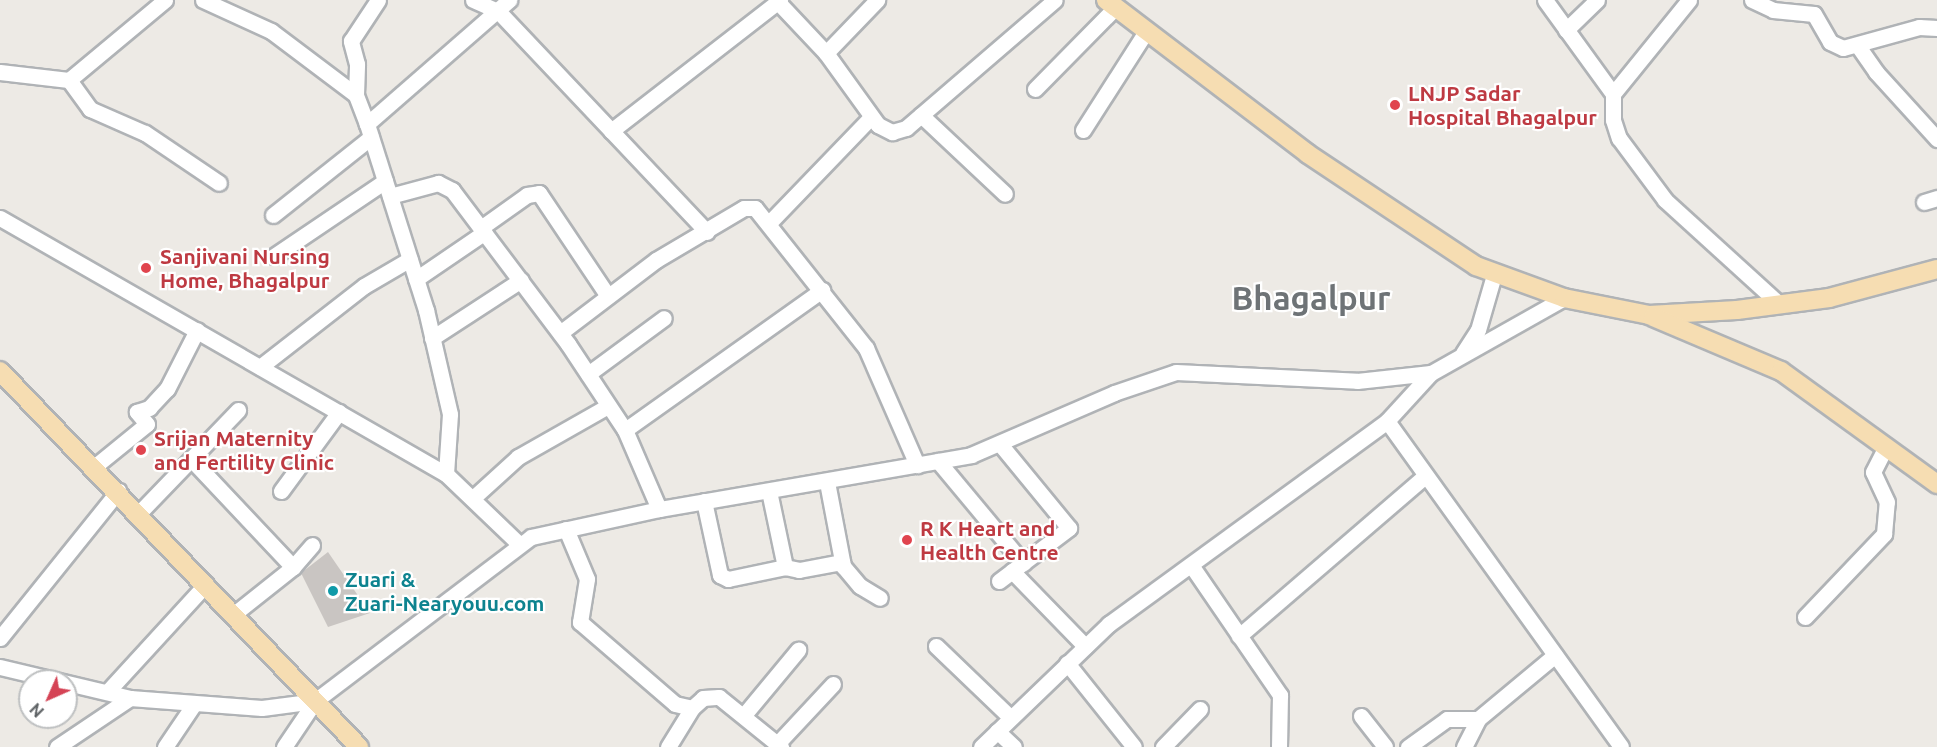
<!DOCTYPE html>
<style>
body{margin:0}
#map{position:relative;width:1937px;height:747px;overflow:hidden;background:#edeae5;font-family:Ubuntu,sans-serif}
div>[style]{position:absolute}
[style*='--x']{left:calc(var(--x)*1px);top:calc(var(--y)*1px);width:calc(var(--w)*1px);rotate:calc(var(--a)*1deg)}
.building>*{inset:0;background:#c9c5c2}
.roads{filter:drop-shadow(2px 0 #b0b3b6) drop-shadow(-2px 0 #b0b3b6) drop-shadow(0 2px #b0b3b6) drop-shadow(0 -2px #b0b3b6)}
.minor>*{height:15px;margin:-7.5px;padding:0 7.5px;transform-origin:7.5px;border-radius:7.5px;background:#fff}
.major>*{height:18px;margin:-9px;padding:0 9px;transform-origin:9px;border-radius:9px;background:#f6ddb2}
.dots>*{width:16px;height:16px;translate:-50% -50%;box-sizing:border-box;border:3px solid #fff;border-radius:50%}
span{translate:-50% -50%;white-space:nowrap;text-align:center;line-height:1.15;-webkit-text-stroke:4.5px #fff;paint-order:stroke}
.health-label{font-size:21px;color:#be3a42;font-weight:700}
.left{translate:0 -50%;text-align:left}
.culture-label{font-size:21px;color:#0d838f;font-weight:700}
.town-label{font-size:33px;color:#6e7376;font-weight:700}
.north{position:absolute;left:18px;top:669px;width:60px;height:60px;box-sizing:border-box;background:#fff;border:2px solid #bec0c1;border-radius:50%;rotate:225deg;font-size:16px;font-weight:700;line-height:24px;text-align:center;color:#5d6164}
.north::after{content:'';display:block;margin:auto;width:21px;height:27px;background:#d54355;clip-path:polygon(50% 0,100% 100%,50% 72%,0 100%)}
</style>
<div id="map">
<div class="building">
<i style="clip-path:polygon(328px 552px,370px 613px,328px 627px,301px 573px)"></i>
</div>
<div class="roads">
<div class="minor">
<i style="--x:203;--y:0;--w:75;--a:24.5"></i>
<i style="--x:271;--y:31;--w:106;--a:37"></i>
<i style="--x:473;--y:0;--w:27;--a:24"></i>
<i style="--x:498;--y:11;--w:304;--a:46.6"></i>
<i style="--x:776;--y:0;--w:73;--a:46.7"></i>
<i style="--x:826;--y:53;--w:89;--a:54.2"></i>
<i style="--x:878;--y:125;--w:16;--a:27"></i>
<i style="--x:892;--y:132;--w:15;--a:-16"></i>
<i style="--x:906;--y:128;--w:196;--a:-40.7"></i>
<i style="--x:1545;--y:0;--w:116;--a:54.1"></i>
<i style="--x:1689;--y:0;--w:121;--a:129"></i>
<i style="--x:1613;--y:94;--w:26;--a:90"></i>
<i style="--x:1613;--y:120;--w:19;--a:72"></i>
<i style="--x:1619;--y:138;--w:77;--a:53.4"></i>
<i style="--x:1665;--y:200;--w:153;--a:42.3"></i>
<i style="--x:1752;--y:0;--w:23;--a:25"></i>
<i style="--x:1773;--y:10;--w:41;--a:5.6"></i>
<i style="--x:1814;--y:14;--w:32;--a:60"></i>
<i style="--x:1830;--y:42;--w:14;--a:25"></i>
<i style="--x:1843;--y:48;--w:79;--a:-15.4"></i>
<i style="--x:1919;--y:27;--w:18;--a:3"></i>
<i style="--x:1566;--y:30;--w:43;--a:-44.1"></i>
<i style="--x:1858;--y:46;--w:32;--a:55"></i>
<i style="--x:1876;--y:72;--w:91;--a:47.7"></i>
<i style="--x:826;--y:53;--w:74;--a:-46.1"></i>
<i style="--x:0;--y:72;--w:69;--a:6.6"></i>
<i style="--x:69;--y:80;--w:125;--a:-39.8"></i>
<i style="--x:69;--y:80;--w:36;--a:54"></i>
<i style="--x:90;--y:109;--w:60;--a:23.6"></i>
<i style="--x:145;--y:133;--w:89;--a:34"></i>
<i style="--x:1035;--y:89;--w:114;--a:-45.4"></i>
<i style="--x:921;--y:115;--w:115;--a:43.2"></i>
<i style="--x:367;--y:124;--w:31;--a:-111"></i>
<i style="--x:356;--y:95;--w:31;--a:-88"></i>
<i style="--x:357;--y:64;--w:24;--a:-105"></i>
<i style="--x:351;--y:41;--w:49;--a:-56.6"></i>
<i style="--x:1083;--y:130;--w:115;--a:-57.4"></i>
<i style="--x:611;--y:131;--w:214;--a:-37.8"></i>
<i style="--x:390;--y:196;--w:50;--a:-15.2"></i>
<i style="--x:438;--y:183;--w:16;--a:27"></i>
<i style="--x:452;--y:190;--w:193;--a:53"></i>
<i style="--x:568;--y:344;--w:103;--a:56.5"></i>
<i style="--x:625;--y:430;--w:86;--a:66.7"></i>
<i style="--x:1924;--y:202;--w:14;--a:-17"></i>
<i style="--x:273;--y:215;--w:125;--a:-38.5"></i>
<i style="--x:0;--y:218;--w:514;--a:29.86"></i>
<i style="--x:446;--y:474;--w:101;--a:43.8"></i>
<i style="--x:769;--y:223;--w:147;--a:-46.1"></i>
<i style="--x:482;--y:227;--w:55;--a:-35.4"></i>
<i style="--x:527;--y:195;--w:12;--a:-9"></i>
<i style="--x:539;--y:193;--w:124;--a:56.2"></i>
<i style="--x:274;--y:256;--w:134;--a:-34"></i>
<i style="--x:416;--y:279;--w:83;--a:-34.3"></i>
<i style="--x:560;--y:333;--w:121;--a:-37.2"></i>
<i style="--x:656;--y:260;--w:102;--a:-30.6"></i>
<i style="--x:744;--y:208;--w:11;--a:0"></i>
<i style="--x:755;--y:208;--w:179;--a:51.6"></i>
<i style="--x:866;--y:348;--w:128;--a:66.4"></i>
<i style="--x:432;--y:338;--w:106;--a:-33.1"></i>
<i style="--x:1463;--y:353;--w:27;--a:-57"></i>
<i style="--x:1478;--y:330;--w:57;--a:-73.8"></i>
<i style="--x:260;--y:367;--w:132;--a:-37.9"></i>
<i style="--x:364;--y:286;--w:53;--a:-30.4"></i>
<i style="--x:588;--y:374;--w:94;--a:-36.4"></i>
<i style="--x:1387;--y:421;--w:401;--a:54.3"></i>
<i style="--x:625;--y:430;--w:242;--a:-35.4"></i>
<i style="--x:193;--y:461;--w:146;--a:46.7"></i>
<i style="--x:938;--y:461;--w:133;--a:50.2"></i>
<i style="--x:94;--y:467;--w:68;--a:-39.1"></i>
<i style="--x:147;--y:424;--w:16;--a:-130"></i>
<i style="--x:137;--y:412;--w:13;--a:-18"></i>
<i style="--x:149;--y:408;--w:26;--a:-47"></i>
<i style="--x:167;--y:389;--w:66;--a:-63"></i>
<i style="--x:446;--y:474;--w:60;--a:-86.2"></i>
<i style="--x:450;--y:414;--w:107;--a:-103"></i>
<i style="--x:426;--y:310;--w:195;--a:-107.6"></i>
<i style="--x:367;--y:124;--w:189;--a:-41.1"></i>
<i style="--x:827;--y:482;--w:86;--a:79.2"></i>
<i style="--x:843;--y:566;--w:26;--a:50"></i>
<i style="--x:860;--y:586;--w:23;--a:31"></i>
<i style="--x:281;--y:491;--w:98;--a:-53.7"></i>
<i style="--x:769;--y:491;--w:78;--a:78.1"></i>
<i style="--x:785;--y:567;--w:14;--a:12"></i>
<i style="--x:799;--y:570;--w:44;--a:-10.5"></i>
<i style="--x:473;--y:498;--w:61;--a:-42.3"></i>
<i style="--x:518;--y:457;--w:101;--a:-29.6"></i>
<i style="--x:704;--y:501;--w:76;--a:77.8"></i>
<i style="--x:720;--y:575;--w:9;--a:27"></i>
<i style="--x:728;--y:579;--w:58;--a:-11.9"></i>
<i style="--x:139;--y:513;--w:143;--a:-46.1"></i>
<i style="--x:566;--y:529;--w:54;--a:67.2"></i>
<i style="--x:587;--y:579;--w:44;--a:99.2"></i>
<i style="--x:580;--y:622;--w:125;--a:40.8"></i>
<i style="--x:675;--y:704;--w:17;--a:13"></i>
<i style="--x:692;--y:708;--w:15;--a:-42"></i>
<i style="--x:703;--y:698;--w:16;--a:-4"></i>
<i style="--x:719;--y:697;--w:80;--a:38.9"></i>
<i style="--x:1191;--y:565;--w:158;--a:55.6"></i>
<i style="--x:1280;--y:695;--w:52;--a:91.1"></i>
<i style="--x:1012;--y:571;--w:105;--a:45.8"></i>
<i style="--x:999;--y:581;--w:88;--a:-37.1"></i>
<i style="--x:1069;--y:528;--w:109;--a:-129.4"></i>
<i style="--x:234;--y:614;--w:75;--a:-38.5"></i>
<i style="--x:293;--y:567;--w:29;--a:-49"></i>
<i style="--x:1805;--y:617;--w:115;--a:-46.4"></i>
<i style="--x:1884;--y:534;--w:32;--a:-85"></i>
<i style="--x:1887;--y:502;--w:33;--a:-115"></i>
<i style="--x:1873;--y:472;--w:27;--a:-63"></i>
<i style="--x:1239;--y:636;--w:244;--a:-40.7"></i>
<i style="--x:0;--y:638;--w:189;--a:-51.2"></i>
<i style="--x:936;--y:646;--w:103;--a:43.8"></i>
<i style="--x:1067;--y:663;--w:107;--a:51.4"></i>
<i style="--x:0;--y:667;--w:134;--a:13.4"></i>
<i style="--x:130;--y:698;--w:132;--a:4.3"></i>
<i style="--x:262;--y:708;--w:53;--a:-7.5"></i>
<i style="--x:108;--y:691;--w:145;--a:-47.5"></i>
<i style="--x:744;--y:715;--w:85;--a:-50.3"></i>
<i style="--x:1361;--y:716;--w:39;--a:52"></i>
<i style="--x:997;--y:731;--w:23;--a:43"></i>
<i style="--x:777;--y:744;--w:82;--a:-47"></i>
<i style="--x:57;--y:747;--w:88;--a:-33.9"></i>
<i style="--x:165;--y:747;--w:52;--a:-56"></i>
<i style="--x:284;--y:747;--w:55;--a:-56"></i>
<i style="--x:315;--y:701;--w:271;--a:-37.2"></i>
<i style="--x:531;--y:537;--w:131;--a:-12.3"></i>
<i style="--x:659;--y:509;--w:317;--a:-9.8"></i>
<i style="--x:971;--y:455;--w:156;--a:-23.4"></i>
<i style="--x:1114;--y:393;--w:65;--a:-18.7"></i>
<i style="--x:1176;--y:372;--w:181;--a:2.8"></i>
<i style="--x:1357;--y:381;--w:74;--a:-6.2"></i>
<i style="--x:1431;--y:373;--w:153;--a:-29.4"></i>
<i style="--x:668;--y:747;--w:46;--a:-58.4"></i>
<i style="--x:981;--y:747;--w:178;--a:-43.9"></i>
<i style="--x:1109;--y:624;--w:344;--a:-36.1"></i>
<i style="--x:1387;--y:421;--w:65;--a:-47.5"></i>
<i style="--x:1163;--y:747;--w:53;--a:-45.8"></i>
<i style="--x:1408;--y:747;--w:48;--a:-35.7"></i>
<i style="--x:1447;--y:719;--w:31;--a:0"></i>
<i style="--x:1464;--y:747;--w:31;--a:-63"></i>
<i style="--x:1478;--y:719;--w:100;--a:-39.7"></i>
</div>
<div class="major">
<i style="--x:1106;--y:0;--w:254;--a:37.3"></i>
<i style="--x:1308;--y:154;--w:202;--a:33.7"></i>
<i style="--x:1476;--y:266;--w:94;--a:20"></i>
<i style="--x:1564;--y:298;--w:87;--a:11.3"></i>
<i style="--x:1649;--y:315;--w:88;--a:-3.3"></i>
<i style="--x:1737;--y:310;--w:93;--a:-7.4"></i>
<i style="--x:1829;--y:298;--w:112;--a:-15"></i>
<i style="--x:1653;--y:317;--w:139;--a:22.9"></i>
<i style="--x:1781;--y:371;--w:193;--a:35.9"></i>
<i style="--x:0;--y:371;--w:520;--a:46.32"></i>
</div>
</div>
<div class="dots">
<i style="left:1395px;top:105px;background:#e0444e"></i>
<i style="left:146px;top:268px;background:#e0444e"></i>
<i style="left:141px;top:450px;background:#e0444e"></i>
<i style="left:907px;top:540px;background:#e0444e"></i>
<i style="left:333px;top:591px;background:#0f9aa8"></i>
</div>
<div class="health-label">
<span class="left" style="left:1408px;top:105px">LNJP Sadar<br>Hospital Bhagalpur</span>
<span class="left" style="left:160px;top:268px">Sanjivani Nursing<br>Home, Bhagalpur</span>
<span class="left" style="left:154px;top:450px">Srijan Maternity<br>and Fertility Clinic</span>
<span class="left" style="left:920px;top:540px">R K Heart and<br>Health Centre</span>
</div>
<div class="culture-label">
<span class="left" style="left:345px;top:591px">Zuari &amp;<br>Zuari-Nearyouu.com</span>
</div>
<div class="town-label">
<span style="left:1311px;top:298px">Bhagalpur</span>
</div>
<div class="north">N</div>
</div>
